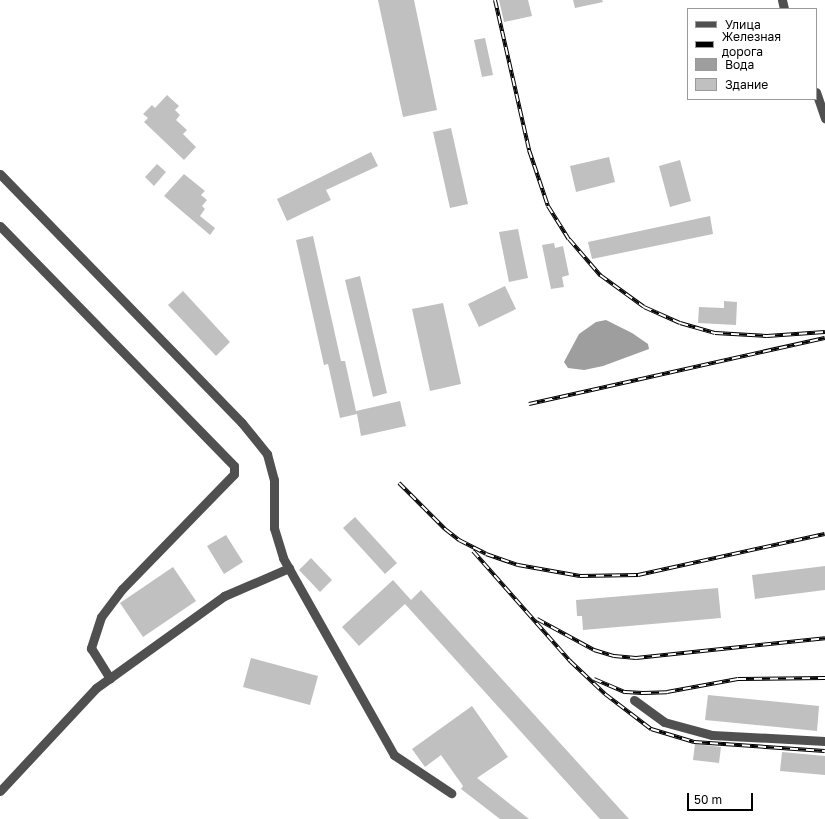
<!DOCTYPE html>
<meta charset="utf-8">
<style>
body{margin:0}
#map{position:relative;width:825px;height:819px;overflow:hidden;background:#fff;font-family:"Golos Text",sans-serif}
div>[style]{position:absolute}
[style*='--x']{left:calc(var(--x)*1px);top:calc(var(--y)*1px);width:calc(var(--w)*1px);rotate:calc(var(--a)*1deg)}
.water>*{inset:0;background:#9e9e9e}
.building>*{inset:0;background:#c0c0c0}
.minor>*{height:9px;margin:-4.5px;padding:0 4.5px;transform-origin:4.5px;border-radius:4.5px;background:#505050}
.rail>*{height:4px;margin-top:-2px;transform-origin:0;background:repeating-linear-gradient(90deg,#fff 0 8px,#000 0 16px);box-sizing:border-box;border-block:1px solid #000}
span{translate:-50% -50%;white-space:nowrap;text-align:center;line-height:1.15;-webkit-text-stroke:3.5px #fff;paint-order:stroke}
.legend{position:absolute;left:687px;top:8px;width:130px;height:92px;box-sizing:border-box;background:#fff;border:1px solid #999;margin:0;padding:5px 7px;list-style:none;font-size:12px;color:#000}
.legend li{display:flex;align-items:center;gap:8px;height:20px}
.legend b{width:20px;border:1px solid #999}
.scale{position:absolute;left:687px;top:793px;width:66px;height:18px;box-sizing:border-box;border:2px solid #000;border-top:0;padding-left:5px;font-size:12px;line-height:14px;white-space:nowrap;color:#000;-webkit-text-stroke:3px #fff;paint-order:stroke}
</style>
<div id="map">
<div class="water">
<i style="clip-path:polygon(606px 320px,632px 333px,648px 344px,649px 349px,603px 366px,584px 370px,568px 368px,564px 362px,579px 334px,596px 322px)"></i>
</div>
<div class="building">
<i style="clip-path:polygon(378px 0,414px 0,437px 110px,403px 117px)"></i>
<i style="clip-path:polygon(499px 0,528px 0,532px 16px,504px 22px)"></i>
<i style="clip-path:polygon(573px 0,602px 0,603px 2px,575px 8px)"></i>
<i style="clip-path:polygon(485px 38px,493px 75px,482px 77px,474px 40px)"></i>
<i style="clip-path:polygon(167px 95px,179px 106px,175px 110px,180px 115px,176px 120px,187px 130px,183px 134px,196px 147px,184px 160px,144px 122px,148px 118px,143px 114px,152px 105px,155px 108px)"></i>
<i style="clip-path:polygon(451px 128px,468px 204px,450px 208px,433px 132px)"></i>
<i style="clip-path:polygon(371px 152px,378px 166px,326px 190px,331px 200px,287px 221px,277px 199px)"></i>
<i style="clip-path:polygon(609px 157px,615px 182px,576px 192px,570px 166px)"></i>
<i style="clip-path:polygon(680px 160px,691px 201px,670px 207px,659px 166px)"></i>
<i style="clip-path:polygon(157px 164px,166px 172px,154px 186px,145px 177px)"></i>
<i style="clip-path:polygon(184px 174px,205px 191px,201px 195px,207px 200px,202px 206px,205px 209px,200px 216px,215px 228px,210px 235px,164px 196px)"></i>
<i style="clip-path:polygon(710px 216px,713px 234px,592px 259px,588px 242px)"></i>
<i style="clip-path:polygon(518px 229px,528px 278px,509px 282px,499px 232px)"></i>
<i style="clip-path:polygon(313px 236px,341px 361px,345px 361px,356px 411px,400px 401px,406px 426px,361px 436px,357px 414px,340px 418px,328px 364px,324px 365px,296px 240px)"></i>
<i style="clip-path:polygon(554px 243px,555px 248px,563px 246px,569px 275px,562px 277px,564px 287px,551px 289px,542px 245px)"></i>
<i style="clip-path:polygon(360px 276px,387px 393px,373px 397px,345px 280px)"></i>
<i style="clip-path:polygon(505px 286px,516px 309px,479px 327px,468px 304px)"></i>
<i style="clip-path:polygon(183px 291px,230px 342px,216px 356px,168px 305px)"></i>
<i style="clip-path:polygon(724px 301px,737px 302px,736px 325px,698px 323px,699px 307px,724px 308px)"></i>
<i style="clip-path:polygon(443px 303px,461px 384px,430px 391px,412px 309px)"></i>
<i style="clip-path:polygon(355px 517px,397px 563px,385px 574px,343px 528px)"></i>
<i style="clip-path:polygon(226px 535px,243px 562px,224px 574px,207px 546px)"></i>
<i style="clip-path:polygon(311px 558px,332px 580px,320px 592px,299px 570px)"></i>
<i style="clip-path:polygon(825px 566px,825px 590px,755px 599px,752px 575px)"></i>
<i style="clip-path:polygon(173px 567px,196px 601px,143px 637px,120px 603px)"></i>
<i style="clip-path:polygon(393px 580px,411px 600px,421px 590px,629px 819px,600px 819px,405px 604px,359px 646px,342px 627px)"></i>
<i style="clip-path:polygon(718px 588px,721px 618px,583px 630px,582px 616px,577px 616px,576px 600px)"></i>
<i style="clip-path:polygon(251px 658px,318px 676px,310px 705px,243px 687px)"></i>
<i style="clip-path:polygon(708px 695px,819px 706px,817px 731px,705px 720px)"></i>
<i style="clip-path:polygon(472px 706px,508px 757px,477px 778px,529px 819px,500px 819px,461px 789px,463px 786px,441px 755px,425px 767px,412px 749px)"></i>
<i style="clip-path:polygon(695px 744px,721px 747px,719px 763px,693px 760px)"></i>
<i style="clip-path:polygon(782px 752px,825px 756px,825px 775px,780px 771px)"></i>
</div>
<div class="minor">
<i style="--x:782;--y:0;--w:9;--a:77"></i>
<i style="--x:816;--y:92;--w:28;--a:71"></i>
<i style="--x:0;--y:174;--w:347;--a:45.8"></i>
<i style="--x:242;--y:423;--w:40;--a:51"></i>
<i style="--x:267;--y:454;--w:27;--a:75"></i>
<i style="--x:274;--y:480;--w:48;--a:90"></i>
<i style="--x:274;--y:528;--w:31;--a:73"></i>
<i style="--x:283;--y:558;--w:226;--a:60.6"></i>
<i style="--x:394;--y:755;--w:69;--a:33.7"></i>
<i style="--x:0;--y:226;--w:335;--a:45.7"></i>
<i style="--x:234;--y:466;--w:8;--a:90"></i>
<i style="--x:234;--y:474;--w:161;--a:134.2"></i>
<i style="--x:122;--y:589;--w:35;--a:127"></i>
<i style="--x:101;--y:617;--w:33;--a:108"></i>
<i style="--x:91;--y:648;--w:36;--a:58"></i>
<i style="--x:634;--y:700;--w:37;--a:36"></i>
<i style="--x:664;--y:722;--w:50;--a:15.2"></i>
<i style="--x:712;--y:735;--w:113;--a:3"></i>
<i style="--x:0;--y:791;--w:141;--a:-47"></i>
<i style="--x:96;--y:688;--w:158;--a:-35.7"></i>
<i style="--x:224;--y:596;--w:71;--a:-23.3"></i>
</div>
<div class="rail">
<i style="--x:495;--y:0;--w:154;--a:77.2"></i>
<i style="--x:529;--y:150;--w:59;--a:71.3"></i>
<i style="--x:548;--y:206;--w:39;--a:58"></i>
<i style="--x:569;--y:239;--w:48;--a:49.3"></i>
<i style="--x:600;--y:275;--w:54;--a:36"></i>
<i style="--x:644;--y:307;--w:39;--a:24"></i>
<i style="--x:680;--y:323;--w:36;--a:16"></i>
<i style="--x:715;--y:333;--w:52;--a:3.3"></i>
<i style="--x:767;--y:336;--w:58;--a:-3.9"></i>
<i style="--x:529;--y:404;--w:303;--a:-12.6"></i>
<i style="--x:399;--y:483;--w:65;--a:45"></i>
<i style="--x:445;--y:529;--w:18;--a:38"></i>
<i style="--x:459;--y:540;--w:30;--a:27"></i>
<i style="--x:486;--y:554;--w:34;--a:19"></i>
<i style="--x:518;--y:565;--w:63;--a:10.1"></i>
<i style="--x:580;--y:576;--w:58;--a:-1"></i>
<i style="--x:638;--y:575;--w:191;--a:-12.4"></i>
<i style="--x:473;--y:551;--w:147;--a:48.6"></i>
<i style="--x:570;--y:661;--w:48;--a:43.3"></i>
<i style="--x:605;--y:694;--w:58;--a:37.3"></i>
<i style="--x:651;--y:729;--w:45;--a:16.8"></i>
<i style="--x:694;--y:742;--w:131;--a:3.9"></i>
<i style="--x:537;--y:619;--w:65;--a:28.5"></i>
<i style="--x:594;--y:650;--w:21;--a:17"></i>
<i style="--x:614;--y:656;--w:22;--a:5"></i>
<i style="--x:636;--y:658;--w:190;--a:-6"></i>
<i style="--x:594;--y:679;--w:34;--a:23"></i>
<i style="--x:625;--y:692;--w:18;--a:3"></i>
<i style="--x:643;--y:693;--w:24;--a:-2"></i>
<i style="--x:667;--y:692;--w:72;--a:-10.4"></i>
<i style="--x:738;--y:679;--w:87;--a:-0.7"></i>
</div>
<ul class="legend">
<li><b style="height:5px;background:#505050"></b>Улица</li>
<li><b style="height:5px;background:#000"></b>Железная дорога</li>
<li><b style="height:11px;background:#9e9e9e"></b>Вода</li>
<li><b style="height:11px;background:#c0c0c0"></b>Здание</li>
</ul>
<div class="scale">50 m</div>
</div>
